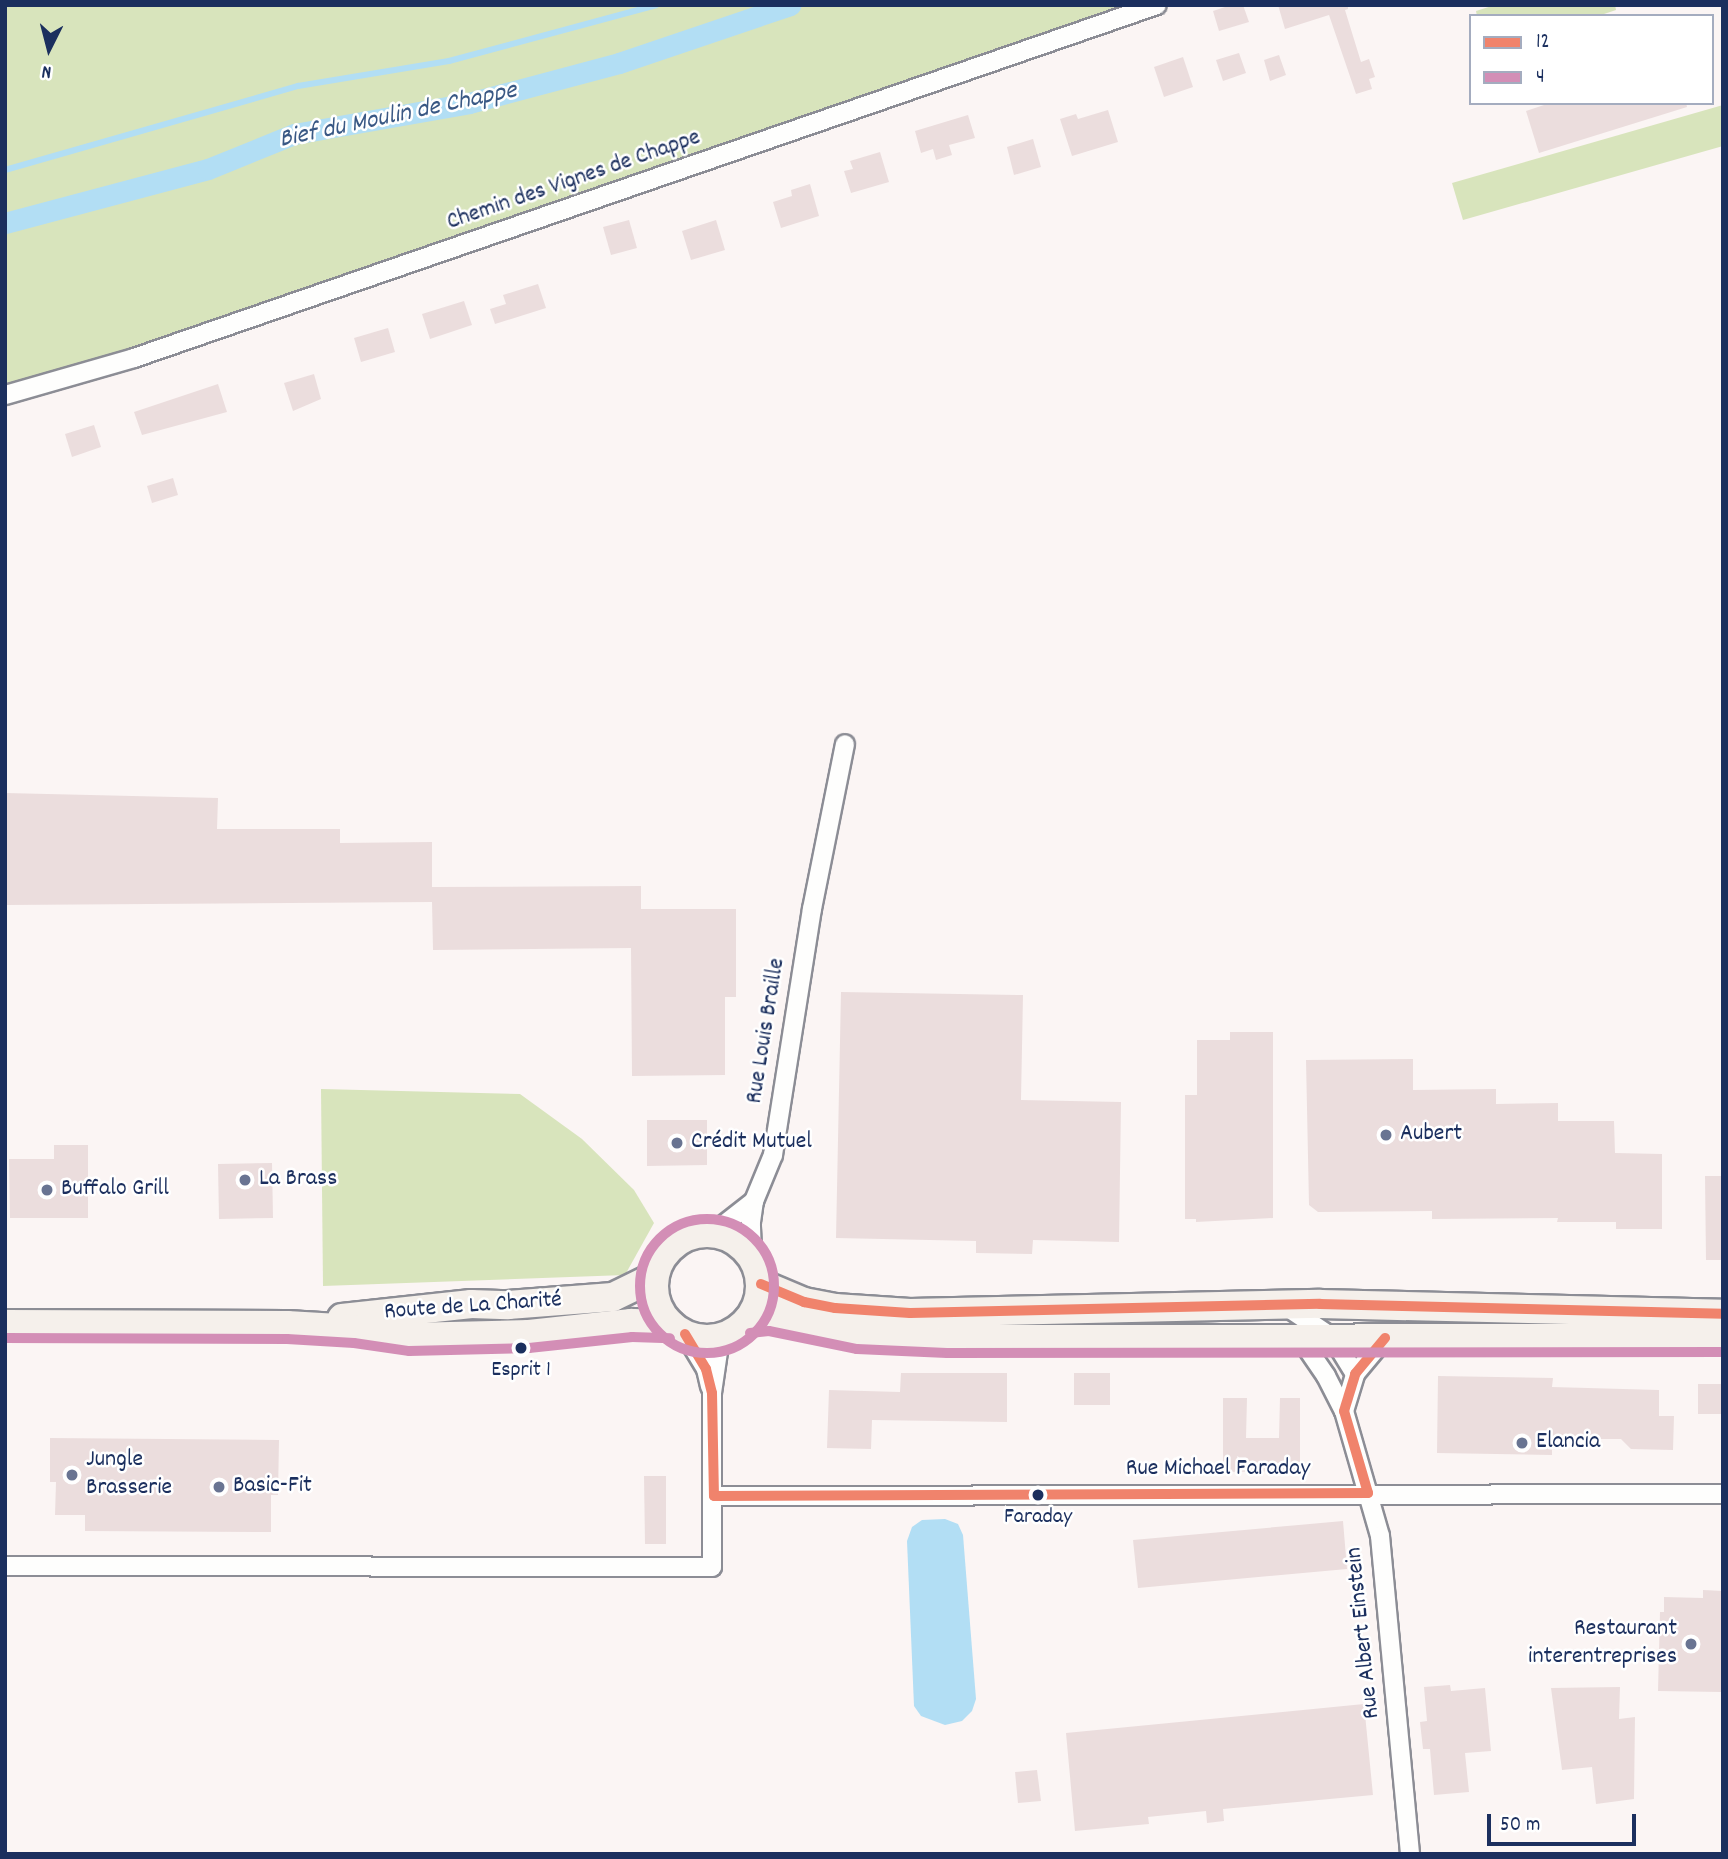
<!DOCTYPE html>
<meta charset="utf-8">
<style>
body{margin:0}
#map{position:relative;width:1728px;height:1859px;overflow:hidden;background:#fbf5f4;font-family:Dekko,sans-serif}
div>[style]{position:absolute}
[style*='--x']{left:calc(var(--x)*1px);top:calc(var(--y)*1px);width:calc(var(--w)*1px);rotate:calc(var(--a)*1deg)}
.green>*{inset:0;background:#d8e4bc}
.water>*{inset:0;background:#b2def4}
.stream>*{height:6px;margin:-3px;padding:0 3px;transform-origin:3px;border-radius:3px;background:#b2def4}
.canal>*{height:21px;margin:-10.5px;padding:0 10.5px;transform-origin:10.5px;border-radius:10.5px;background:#b2def4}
.building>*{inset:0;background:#ebdddd}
.roads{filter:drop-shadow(2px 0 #8c8d95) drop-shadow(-2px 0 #8c8d95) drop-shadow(0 2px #8c8d95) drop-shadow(0 -2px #8c8d95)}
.street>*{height:18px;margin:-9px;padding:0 9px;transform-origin:9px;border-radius:9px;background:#fefefd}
.primary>*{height:28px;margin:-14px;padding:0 14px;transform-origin:14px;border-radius:14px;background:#f5f0eb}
.primary>.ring{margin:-14px;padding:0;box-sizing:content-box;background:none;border:28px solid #f5f0eb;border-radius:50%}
.bus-1>*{height:10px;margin:-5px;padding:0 5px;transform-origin:5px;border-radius:5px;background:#f0836c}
.bus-2>*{height:10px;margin:-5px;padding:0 5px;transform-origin:5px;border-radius:5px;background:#d38eb6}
.bus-2>.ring{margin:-5px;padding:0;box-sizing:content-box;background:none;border:10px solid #d38eb6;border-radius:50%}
.dots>*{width:19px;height:19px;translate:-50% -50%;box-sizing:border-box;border:4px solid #fff;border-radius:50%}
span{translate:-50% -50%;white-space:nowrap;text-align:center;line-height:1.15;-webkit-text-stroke:5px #fff;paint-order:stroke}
.bus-label{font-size:22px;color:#1b2f5e}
.street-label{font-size:24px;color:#1b2f5e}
.poi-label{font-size:24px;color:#1b2f5e}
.left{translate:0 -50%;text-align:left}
.right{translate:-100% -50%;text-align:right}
.water-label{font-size:26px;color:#395884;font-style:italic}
.frame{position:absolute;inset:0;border:7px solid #1b2f5e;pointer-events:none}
.legend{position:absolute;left:1469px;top:14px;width:245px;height:91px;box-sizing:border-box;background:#fff;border:2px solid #a4acbf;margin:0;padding:9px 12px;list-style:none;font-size:21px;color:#1b2f5e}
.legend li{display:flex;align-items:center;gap:14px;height:35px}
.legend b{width:35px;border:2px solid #a4acbf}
.north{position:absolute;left:14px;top:14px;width:70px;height:70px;-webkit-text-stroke:5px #fff;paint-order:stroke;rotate:186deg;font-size:19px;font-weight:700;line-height:28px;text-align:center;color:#1b2f5e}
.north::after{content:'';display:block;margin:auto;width:24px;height:32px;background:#1b2f5e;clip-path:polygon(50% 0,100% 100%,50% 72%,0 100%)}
.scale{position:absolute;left:1487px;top:1814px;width:149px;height:32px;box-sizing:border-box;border:4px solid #1b2f5e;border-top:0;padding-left:9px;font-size:21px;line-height:24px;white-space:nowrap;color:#1b2f5e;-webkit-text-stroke:5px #fff;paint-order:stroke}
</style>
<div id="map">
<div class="green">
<i style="clip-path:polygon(5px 5px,1157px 5px,5px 395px)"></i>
<i style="clip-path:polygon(1495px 5px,1615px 5px,1616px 10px,1598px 16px,1477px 16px,1476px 11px)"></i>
<i style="clip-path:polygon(1723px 105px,1723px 146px,1463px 220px,1452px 183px)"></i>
<i style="clip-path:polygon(321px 1089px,520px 1094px,582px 1139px,634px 1190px,654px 1223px,625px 1275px,323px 1286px)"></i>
</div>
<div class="water">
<i style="clip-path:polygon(945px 1519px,958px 1524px,963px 1535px,976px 1699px,972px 1711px,962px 1721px,945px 1725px,921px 1716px,914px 1706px,907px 1541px,912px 1527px,922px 1520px)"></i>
</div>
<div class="stream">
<i style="--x:5;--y:170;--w:305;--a:-16"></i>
<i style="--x:298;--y:86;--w:153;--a:-9.4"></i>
<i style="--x:449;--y:61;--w:215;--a:-15.1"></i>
</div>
<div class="canal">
<i style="--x:5;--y:223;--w:210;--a:-14.9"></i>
<i style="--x:208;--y:169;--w:93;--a:-22.1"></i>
<i style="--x:294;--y:134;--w:178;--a:-10"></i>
<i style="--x:469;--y:103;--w:155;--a:-14.9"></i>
<i style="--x:619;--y:63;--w:181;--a:-18.7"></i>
</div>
<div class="building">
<i style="clip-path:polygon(1231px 5px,1243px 5px,1249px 22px,1219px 31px,1213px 11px)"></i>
<i style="clip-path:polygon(1278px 5px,1348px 5px,1348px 9px,1345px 10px,1361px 62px,1369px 59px,1375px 77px,1369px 79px,1372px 89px,1356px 94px,1329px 15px,1285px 29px)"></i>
<i style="clip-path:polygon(1239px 53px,1246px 73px,1223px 81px,1216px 60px)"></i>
<i style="clip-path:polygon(1279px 55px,1286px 75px,1270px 81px,1264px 60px)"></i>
<i style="clip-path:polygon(1183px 57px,1193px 87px,1164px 97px,1154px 67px)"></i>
<i style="clip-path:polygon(1550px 103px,1686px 103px,1687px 107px,1539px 153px,1526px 111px)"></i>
<i style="clip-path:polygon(1108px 110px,1118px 142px,1072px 156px,1060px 119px,1076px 114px,1078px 119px)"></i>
<i style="clip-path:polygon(968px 115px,975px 138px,949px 145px,952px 155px,936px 160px,933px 149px,921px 153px,915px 131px)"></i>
<i style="clip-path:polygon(1033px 139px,1041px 167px,1014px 175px,1007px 147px)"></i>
<i style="clip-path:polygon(880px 152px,889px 182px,851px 193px,844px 171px,853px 169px,850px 161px)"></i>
<i style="clip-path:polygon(810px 184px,819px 216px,781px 228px,773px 202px,792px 196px,791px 190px)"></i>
<i style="clip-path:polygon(629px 220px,637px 248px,611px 255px,603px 227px)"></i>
<i style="clip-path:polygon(716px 220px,725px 250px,691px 260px,682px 231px)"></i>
<i style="clip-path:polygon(538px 284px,546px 308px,495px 324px,490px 309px,506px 304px,503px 295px)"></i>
<i style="clip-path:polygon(464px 301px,472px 325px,430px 339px,422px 314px)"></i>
<i style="clip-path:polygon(388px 328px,395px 352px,361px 362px,354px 338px)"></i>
<i style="clip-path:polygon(314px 374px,321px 399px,293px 411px,284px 383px)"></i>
<i style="clip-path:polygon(218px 384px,227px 412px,142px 435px,134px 412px)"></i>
<i style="clip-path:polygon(94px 425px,101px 447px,72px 457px,65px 434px)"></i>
<i style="clip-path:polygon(173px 478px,178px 495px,152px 503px,147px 486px)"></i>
<i style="clip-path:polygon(5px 793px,218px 798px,217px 829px,340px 829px,340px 843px,432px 842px,432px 887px,641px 886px,641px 909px,736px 909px,736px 997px,725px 997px,725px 1075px,632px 1076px,631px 948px,433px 950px,432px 902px,7px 905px)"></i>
<i style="clip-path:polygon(841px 992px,1023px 995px,1021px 1100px,1121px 1102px,1119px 1242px,1033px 1240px,1032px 1254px,976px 1253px,976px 1241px,836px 1238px)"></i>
<i style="clip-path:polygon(1230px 1032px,1273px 1032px,1273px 1218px,1196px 1222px,1196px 1219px,1185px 1219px,1185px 1095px,1197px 1095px,1197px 1040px,1230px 1040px)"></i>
<i style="clip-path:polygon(1413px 1059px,1413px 1090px,1496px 1089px,1496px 1104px,1558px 1103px,1558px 1121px,1614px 1121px,1615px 1153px,1662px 1154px,1662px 1229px,1616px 1229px,1616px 1222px,1557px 1222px,1558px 1218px,1432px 1219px,1432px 1211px,1318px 1212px,1309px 1205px,1306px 1060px)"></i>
<i style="clip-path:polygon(647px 1120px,707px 1120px,707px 1165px,647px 1166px)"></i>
<i style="clip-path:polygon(54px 1145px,88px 1145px,88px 1218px,10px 1218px,9px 1159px,54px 1159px)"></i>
<i style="clip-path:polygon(272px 1163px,273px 1218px,219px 1219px,218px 1164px)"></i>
<i style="clip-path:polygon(1705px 1176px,1723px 1176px,1723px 1260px,1706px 1260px)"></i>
<i style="clip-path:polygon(901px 1373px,1007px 1373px,1007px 1422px,872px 1420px,871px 1449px,827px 1448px,829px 1390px,900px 1392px)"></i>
<i style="clip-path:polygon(1074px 1373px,1110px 1373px,1110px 1405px,1074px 1405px)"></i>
<i style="clip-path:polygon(1438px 1376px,1553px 1378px,1552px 1387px,1659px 1390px,1659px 1416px,1674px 1416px,1673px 1450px,1631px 1449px,1621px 1439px,1589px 1439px,1552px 1440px,1552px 1455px,1437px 1453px)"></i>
<i style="clip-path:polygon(1698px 1384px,1723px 1384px,1723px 1414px,1698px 1414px)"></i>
<i style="clip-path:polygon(1223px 1398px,1247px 1398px,1246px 1438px,1279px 1438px,1280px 1398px,1300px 1398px,1300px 1471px,1223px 1472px)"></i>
<i style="clip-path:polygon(50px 1438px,279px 1440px,278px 1495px,271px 1495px,271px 1532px,85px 1531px,85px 1515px,55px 1515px,56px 1482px,50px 1482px)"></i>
<i style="clip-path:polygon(644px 1476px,666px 1476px,666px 1544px,645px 1544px)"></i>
<i style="clip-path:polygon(1343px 1521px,1347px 1569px,1138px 1588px,1133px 1540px)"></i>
<i style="clip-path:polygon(1703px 1590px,1723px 1591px,1721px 1692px,1658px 1691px,1660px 1612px,1664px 1612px,1664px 1597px,1703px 1598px)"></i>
<i style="clip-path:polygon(1450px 1685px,1451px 1691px,1485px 1688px,1491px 1751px,1465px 1753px,1469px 1792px,1434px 1795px,1430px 1749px,1423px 1749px,1420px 1722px,1427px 1721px,1424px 1687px)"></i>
<i style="clip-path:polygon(1620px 1687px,1619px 1719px,1635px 1717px,1634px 1799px,1596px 1804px,1592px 1767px,1562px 1770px,1551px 1688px)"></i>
<i style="clip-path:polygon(1364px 1704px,1373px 1795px,1223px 1809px,1224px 1821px,1207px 1823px,1206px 1811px,1148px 1817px,1149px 1824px,1075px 1831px,1066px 1733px)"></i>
<i style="clip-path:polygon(1037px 1770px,1041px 1801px,1018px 1803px,1015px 1772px)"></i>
</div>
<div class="roads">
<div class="street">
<i style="--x:5;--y:395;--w:134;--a:-16"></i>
<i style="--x:134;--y:358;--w:1082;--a:-19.04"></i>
<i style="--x:708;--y:1232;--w:15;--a:-23"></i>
<i style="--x:722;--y:1226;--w:41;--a:-38"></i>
<i style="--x:754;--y:1201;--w:50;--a:-67.6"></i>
<i style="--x:773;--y:1155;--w:249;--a:-81"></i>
<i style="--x:812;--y:909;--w:168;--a:-78.7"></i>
<i style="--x:752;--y:1255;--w:33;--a:-92"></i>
<i style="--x:751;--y:1222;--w:21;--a:-82"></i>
<i style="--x:1287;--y:1307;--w:55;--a:34"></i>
<i style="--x:1333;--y:1338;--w:42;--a:58.6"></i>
<i style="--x:685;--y:1334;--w:41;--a:59"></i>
<i style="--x:706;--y:1369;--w:18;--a:77"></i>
<i style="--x:1300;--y:1338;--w:46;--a:55.6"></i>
<i style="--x:1326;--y:1376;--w:39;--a:63"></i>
<i style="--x:1344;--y:1411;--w:130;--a:73.9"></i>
<i style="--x:1380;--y:1536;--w:319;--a:84.6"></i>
<i style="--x:1344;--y:1411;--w:39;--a:-73"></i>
<i style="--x:1355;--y:1374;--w:47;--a:-50.2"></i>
<i style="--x:714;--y:1496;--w:1009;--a:-0.11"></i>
<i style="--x:5;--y:1566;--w:707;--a:0.08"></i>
<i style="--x:712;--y:1567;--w:174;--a:-90"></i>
<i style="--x:712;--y:1393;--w:56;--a:-81.7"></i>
</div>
<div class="primary">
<i class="ring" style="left:654px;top:1233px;width:78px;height:78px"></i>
<i style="--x:761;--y:1284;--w:47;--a:22.7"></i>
<i style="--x:804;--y:1302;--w:32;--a:11"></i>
<i style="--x:835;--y:1308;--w:75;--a:3.8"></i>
<i style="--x:910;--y:1313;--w:410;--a:-1.3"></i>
<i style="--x:1320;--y:1304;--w:403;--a:1.4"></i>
<i style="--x:342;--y:1318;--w:130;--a:-6.2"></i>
<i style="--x:471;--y:1304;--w:37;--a:2"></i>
<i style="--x:508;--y:1305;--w:105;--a:-4.4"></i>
<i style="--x:613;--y:1297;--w:46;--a:-26"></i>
<i style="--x:749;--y:1319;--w:21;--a:-5"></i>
<i style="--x:770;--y:1317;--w:91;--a:11.4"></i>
<i style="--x:859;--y:1335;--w:88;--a:2.6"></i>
<i style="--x:947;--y:1339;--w:776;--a:-0.07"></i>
<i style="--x:5;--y:1324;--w:282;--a:0.2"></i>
<i style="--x:287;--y:1325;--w:68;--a:3.4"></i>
<i style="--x:355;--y:1329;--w:55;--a:8.4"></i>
<i style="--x:409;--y:1337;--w:120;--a:-1.4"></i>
<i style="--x:529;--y:1334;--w:103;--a:-6.2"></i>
<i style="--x:631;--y:1323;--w:39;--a:1"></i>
</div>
</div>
<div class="bus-1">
<i style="--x:761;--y:1284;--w:47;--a:22.7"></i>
<i style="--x:804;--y:1302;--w:32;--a:11"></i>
<i style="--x:835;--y:1308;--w:75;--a:3.8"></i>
<i style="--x:910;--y:1313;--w:410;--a:-1.3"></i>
<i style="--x:1320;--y:1304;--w:403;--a:1.4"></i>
<i style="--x:685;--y:1334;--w:41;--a:59"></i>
<i style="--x:706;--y:1369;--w:25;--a:76"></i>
<i style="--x:712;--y:1393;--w:103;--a:88.9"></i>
<i style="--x:1368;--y:1493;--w:85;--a:-106.3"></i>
<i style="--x:1344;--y:1411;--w:39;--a:-73"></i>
<i style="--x:1355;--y:1374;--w:47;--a:-50.2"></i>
<i style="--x:714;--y:1496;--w:654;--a:-0.26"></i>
</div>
<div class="bus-2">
<i class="ring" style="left:640px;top:1219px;width:124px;height:124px"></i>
<i style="--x:750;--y:1333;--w:19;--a:-6"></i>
<i style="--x:769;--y:1331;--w:90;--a:11.6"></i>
<i style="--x:857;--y:1349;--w:90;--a:2.5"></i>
<i style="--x:947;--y:1353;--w:776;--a:-0.07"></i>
<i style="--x:5;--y:1338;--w:282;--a:0.2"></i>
<i style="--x:287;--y:1339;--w:67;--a:3.4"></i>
<i style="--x:354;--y:1343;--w:56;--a:8.3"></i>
<i style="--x:409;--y:1351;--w:120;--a:-1.4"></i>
<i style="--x:529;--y:1348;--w:104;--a:-6.1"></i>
<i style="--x:632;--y:1337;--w:38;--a:2"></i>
</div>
<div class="dots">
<i style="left:1386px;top:1135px;background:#697492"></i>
<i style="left:677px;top:1143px;background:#697492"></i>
<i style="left:245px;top:1180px;background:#697492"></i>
<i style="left:47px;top:1190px;background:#697492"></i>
<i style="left:521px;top:1348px;background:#1b2f5e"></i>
<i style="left:1522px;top:1443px;background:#697492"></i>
<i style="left:72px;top:1475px;background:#697492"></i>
<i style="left:219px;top:1487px;background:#697492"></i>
<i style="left:1038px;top:1495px;background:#1b2f5e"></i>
<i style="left:1691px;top:1644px;background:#697492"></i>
</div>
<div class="bus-label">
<span style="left:521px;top:1371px">Esprit 1</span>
<span style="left:1038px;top:1518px">Faraday</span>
</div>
<div class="street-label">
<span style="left:574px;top:181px;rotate:-19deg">Chemin des Vignes de Chappe</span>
<span style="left:767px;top:1031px;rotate:-81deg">Rue Louis Braille</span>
<span style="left:473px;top:1307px;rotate:-4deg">Route de La Charité</span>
<span style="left:1218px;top:1470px">Rue Michael Faraday</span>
<span style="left:1364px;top:1633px;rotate:-96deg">Rue Albert Einstein</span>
</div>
<div class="poi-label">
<span class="left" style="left:1400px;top:1135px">Aubert</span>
<span class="left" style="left:691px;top:1143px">Crédit Mutuel</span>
<span class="left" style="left:259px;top:1180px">La Brass</span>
<span class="left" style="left:61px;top:1190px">Buffalo Grill</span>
<span class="left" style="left:1536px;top:1443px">Elancia</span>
<span class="left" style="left:86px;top:1475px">Jungle<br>Brasserie</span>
<span class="left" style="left:233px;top:1487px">Basic-Fit</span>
<span class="right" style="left:1677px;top:1644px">Restaurant<br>interentreprises</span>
</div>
<div class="water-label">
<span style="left:398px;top:116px;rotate:-12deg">Bief du Moulin de Chappe</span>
</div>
<div class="frame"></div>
<ul class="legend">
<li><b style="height:9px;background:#f0836c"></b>12</li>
<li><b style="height:9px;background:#d38eb6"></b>4</li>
</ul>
<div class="north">N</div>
<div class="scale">50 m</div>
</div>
